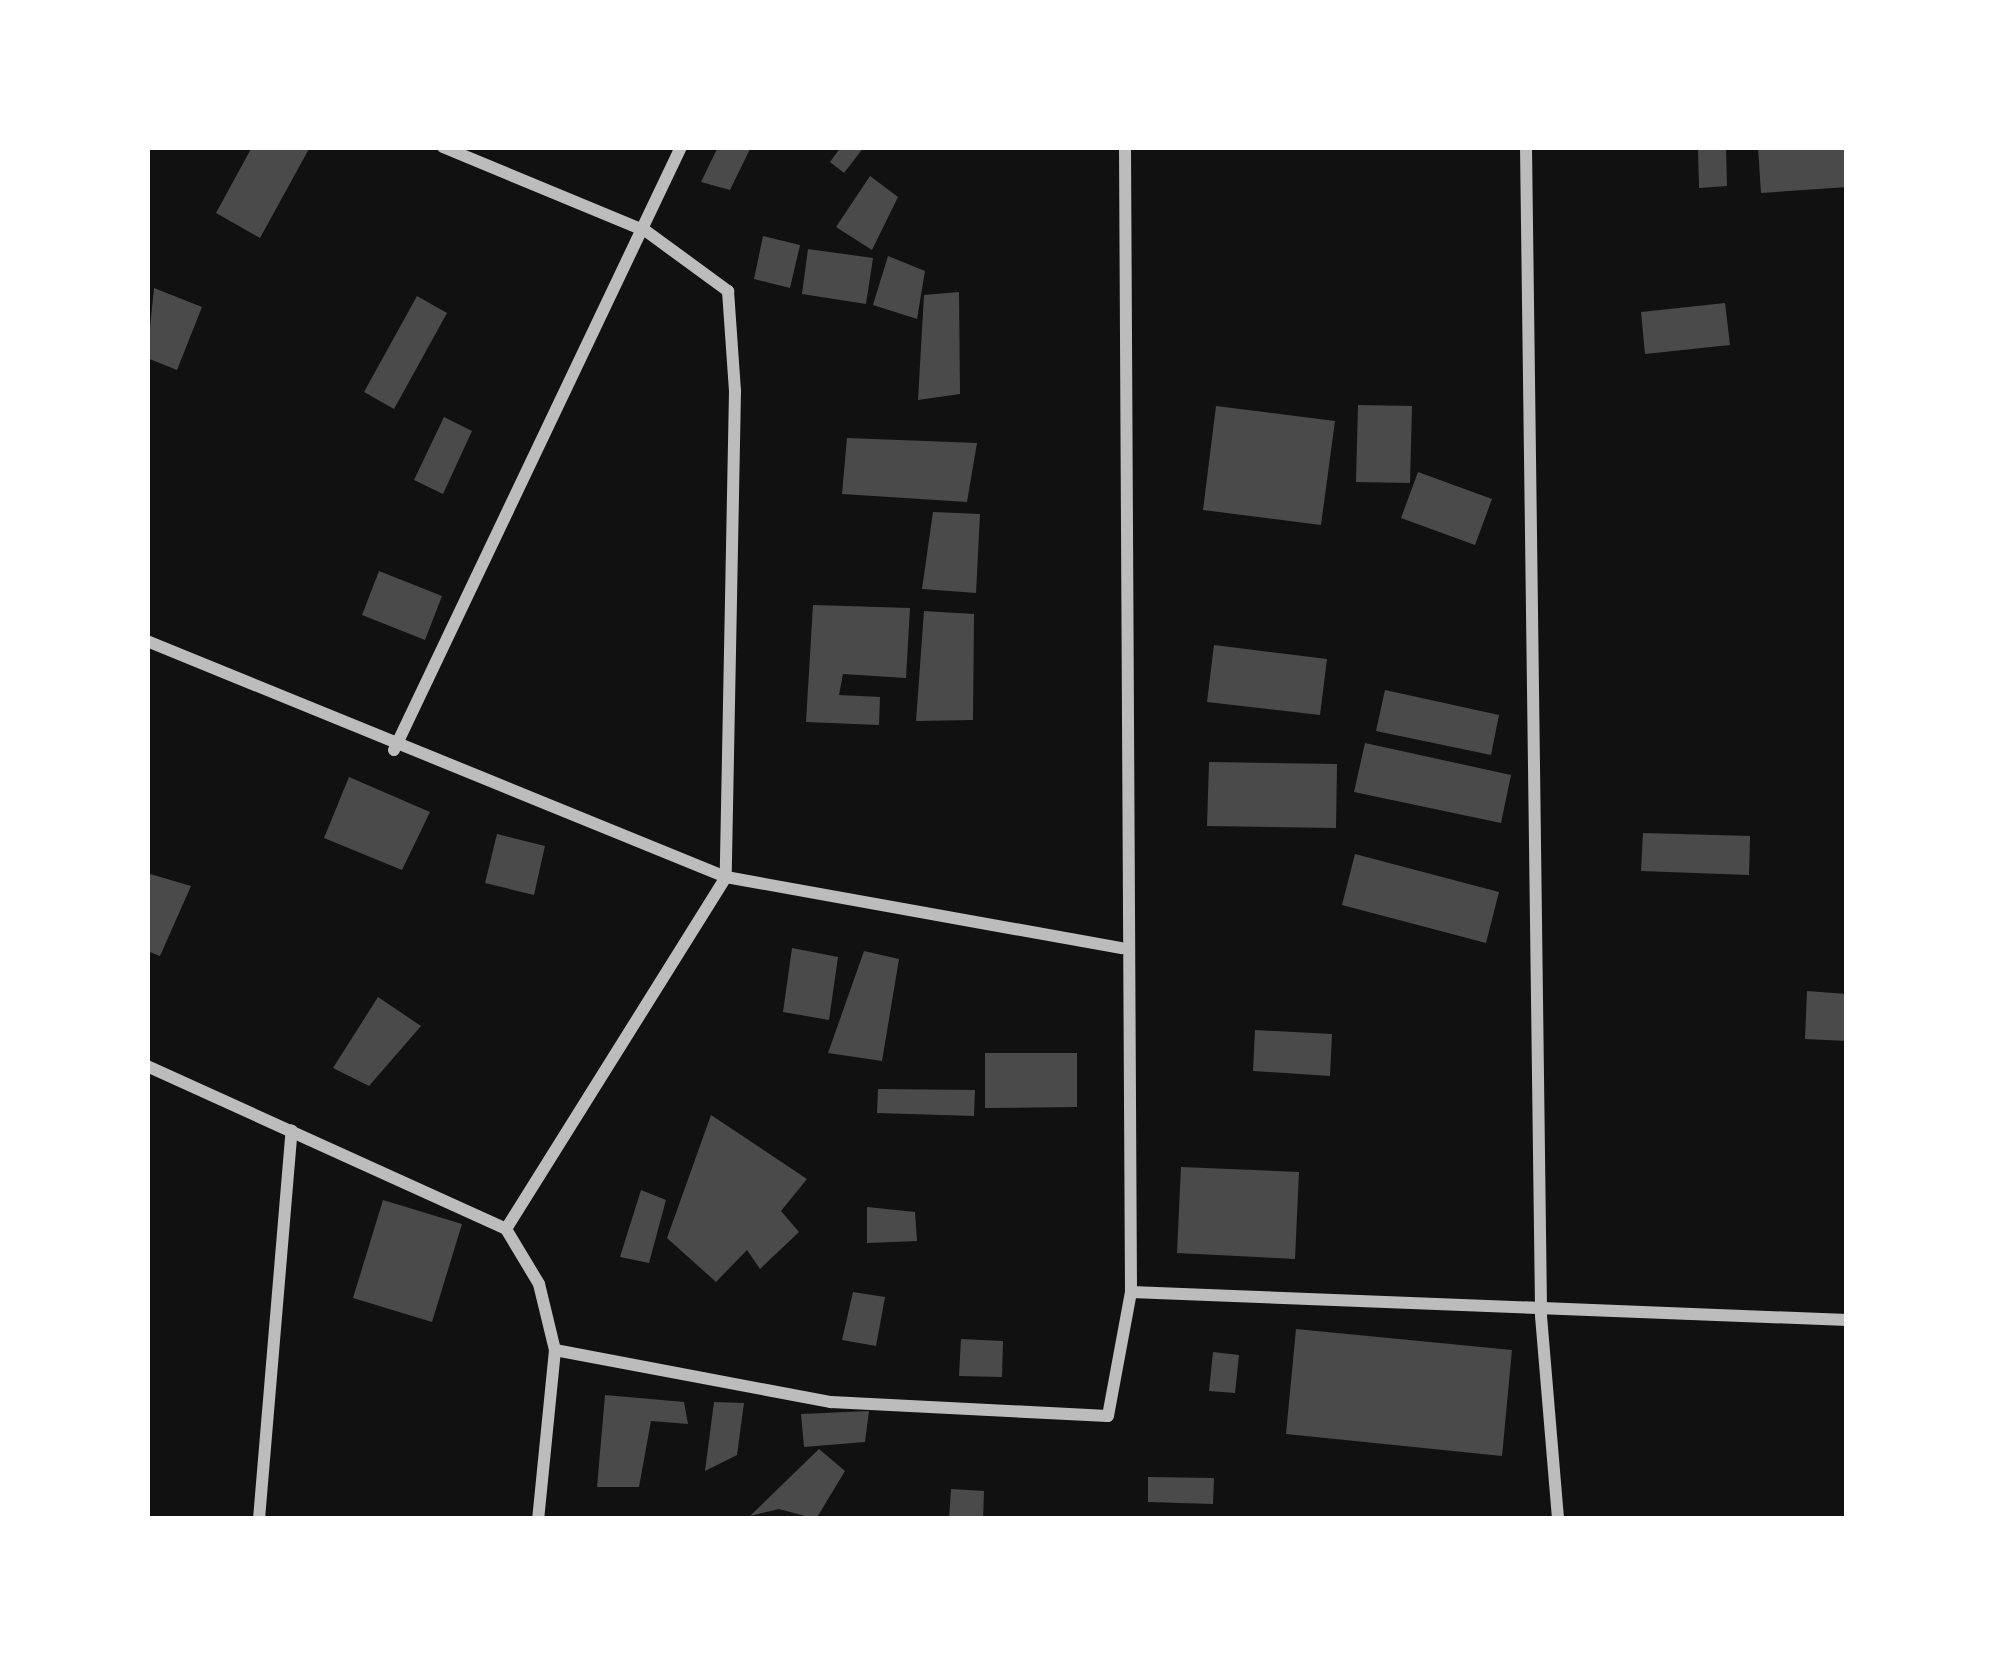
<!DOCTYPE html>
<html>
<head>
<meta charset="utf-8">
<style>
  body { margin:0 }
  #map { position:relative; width:1994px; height:1666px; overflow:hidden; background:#111; font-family:"Golos Text",sans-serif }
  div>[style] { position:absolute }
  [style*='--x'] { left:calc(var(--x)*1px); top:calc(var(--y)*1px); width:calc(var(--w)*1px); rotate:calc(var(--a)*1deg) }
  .building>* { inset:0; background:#4a4a4a }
  .minor>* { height:12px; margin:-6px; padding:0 6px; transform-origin:6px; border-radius:6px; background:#bcbcbc }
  span { translate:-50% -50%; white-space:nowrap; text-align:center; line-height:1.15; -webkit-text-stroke:10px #fff; paint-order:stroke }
  .frame { position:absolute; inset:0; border:150px solid #fff; pointer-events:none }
</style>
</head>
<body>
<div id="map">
  <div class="building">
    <div style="clip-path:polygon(252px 147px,310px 147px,260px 238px,216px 213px)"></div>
    <div style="clip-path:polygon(718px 147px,751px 147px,730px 190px,701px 182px)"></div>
    <div style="clip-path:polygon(841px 147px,864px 147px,844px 173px,830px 162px)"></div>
    <div style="clip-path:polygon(1698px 147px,1726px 147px,1727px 186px,1699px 188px)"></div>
    <div style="clip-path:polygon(1758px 147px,1847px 147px,1847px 187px,1761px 193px)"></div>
    <div style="clip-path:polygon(870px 176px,898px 197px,872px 250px,836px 227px)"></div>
    <div style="clip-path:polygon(763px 236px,800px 245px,790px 288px,754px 279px)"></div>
    <div style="clip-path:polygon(808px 249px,873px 258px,866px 304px,802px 294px)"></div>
    <div style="clip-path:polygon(888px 256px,925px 271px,917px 319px,873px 305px)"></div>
    <div style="clip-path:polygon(154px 288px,202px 307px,177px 370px,147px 358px)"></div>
    <div style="clip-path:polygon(959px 292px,960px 394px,918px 400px,924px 295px)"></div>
    <div style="clip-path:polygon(417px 296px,447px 313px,394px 409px,364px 392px)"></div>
    <div style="clip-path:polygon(1725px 303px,1730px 345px,1645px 354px,1641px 312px)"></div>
    <div style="clip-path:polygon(1358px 405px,1412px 406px,1410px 483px,1356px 482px)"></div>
    <div style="clip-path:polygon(1216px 406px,1335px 421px,1321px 525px,1203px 510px)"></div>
    <div style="clip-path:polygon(444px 417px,472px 431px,443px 494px,414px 480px)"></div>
    <div style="clip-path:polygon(847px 438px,977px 443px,967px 502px,842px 494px)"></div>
    <div style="clip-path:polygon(1418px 472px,1492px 499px,1475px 545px,1401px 518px)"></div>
    <div style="clip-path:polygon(933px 512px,980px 514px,976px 593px,922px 589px)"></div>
    <div style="clip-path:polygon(379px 571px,442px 596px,425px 640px,362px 615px)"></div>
    <div style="clip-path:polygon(813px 605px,910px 608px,906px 678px,843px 674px,839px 695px,880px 697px,879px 725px,806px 722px)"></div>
    <div style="clip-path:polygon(924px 611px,974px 614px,973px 720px,916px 721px)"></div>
    <div style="clip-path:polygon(1214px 645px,1327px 659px,1320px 715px,1207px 702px)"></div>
    <div style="clip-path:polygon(1385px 690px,1499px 715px,1491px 755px,1376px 731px)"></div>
    <div style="clip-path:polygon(1365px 743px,1511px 775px,1501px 823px,1354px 792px)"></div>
    <div style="clip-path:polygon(1209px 762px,1337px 764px,1336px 828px,1207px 826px)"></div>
    <div style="clip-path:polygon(349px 777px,430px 812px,402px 870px,324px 838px)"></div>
    <div style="clip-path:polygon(1643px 833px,1750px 836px,1749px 875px,1641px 871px)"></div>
    <div style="clip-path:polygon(497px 834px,545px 846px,534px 895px,485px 883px)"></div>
    <div style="clip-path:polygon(1355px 854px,1499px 892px,1486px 943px,1342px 905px)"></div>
    <div style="clip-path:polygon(147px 873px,191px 886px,160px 956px,147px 951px)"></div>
    <div style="clip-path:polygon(792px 948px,838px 957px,829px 1020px,783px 1012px)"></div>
    <div style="clip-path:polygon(864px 951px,899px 959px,882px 1061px,828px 1053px)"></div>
    <div style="clip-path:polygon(1807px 991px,1847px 994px,1847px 1041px,1805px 1039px)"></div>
    <div style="clip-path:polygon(378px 997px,421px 1026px,369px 1086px,333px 1068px)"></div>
    <div style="clip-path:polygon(1255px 1030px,1332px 1034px,1330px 1076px,1253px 1071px)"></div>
    <div style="clip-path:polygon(985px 1053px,1077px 1053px,1077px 1107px,985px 1108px)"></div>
    <div style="clip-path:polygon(878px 1089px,975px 1090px,974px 1116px,877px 1113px)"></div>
    <div style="clip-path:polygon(711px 1115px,807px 1179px,781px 1211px,799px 1232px,760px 1269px,747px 1250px,716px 1282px,667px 1238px)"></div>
    <div style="clip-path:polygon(1181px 1167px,1299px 1172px,1295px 1259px,1177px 1253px)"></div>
    <div style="clip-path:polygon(641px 1190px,666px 1200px,649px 1263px,620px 1257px)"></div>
    <div style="clip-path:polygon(383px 1200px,462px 1224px,432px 1322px,353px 1298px)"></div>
    <div style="clip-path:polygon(867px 1207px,915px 1212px,917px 1241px,867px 1243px)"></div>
    <div style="clip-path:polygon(853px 1292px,885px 1297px,876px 1346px,842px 1340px)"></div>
    <div style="clip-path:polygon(1296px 1329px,1512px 1350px,1502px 1456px,1286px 1434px)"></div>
    <div style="clip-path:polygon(961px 1339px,1003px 1341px,1002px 1377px,959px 1376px)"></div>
    <div style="clip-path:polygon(1213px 1352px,1239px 1355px,1235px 1393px,1209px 1391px)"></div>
    <div style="clip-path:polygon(605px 1395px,684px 1402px,688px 1424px,651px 1421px,639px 1487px,597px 1487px)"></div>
    <div style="clip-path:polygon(714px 1402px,744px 1403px,737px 1455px,705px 1471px)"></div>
    <div style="clip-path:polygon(869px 1411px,865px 1442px,804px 1447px,801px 1414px)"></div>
    <div style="clip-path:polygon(819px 1449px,845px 1471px,816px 1519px,779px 1509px,750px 1516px)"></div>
    <div style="clip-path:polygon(1148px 1477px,1214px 1478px,1213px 1504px,1148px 1502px)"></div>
    <div style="clip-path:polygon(951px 1489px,984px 1491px,983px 1519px,949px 1519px)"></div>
  </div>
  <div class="minor">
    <div style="--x:443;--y:147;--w:220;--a:22.5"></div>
    <div style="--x:646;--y:231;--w:102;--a:36.2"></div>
    <div style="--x:728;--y:291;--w:100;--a:86"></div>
    <div style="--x:735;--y:391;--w:486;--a:91.1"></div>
    <div style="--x:726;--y:877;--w:415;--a:122"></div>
    <div style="--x:1526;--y:147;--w:1169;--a:89.26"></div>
    <div style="--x:1541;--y:1316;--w:204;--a:85.2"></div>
    <div style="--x:147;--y:641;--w:625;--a:22.18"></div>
    <div style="--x:726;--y:877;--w:402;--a:10.2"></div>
    <div style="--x:394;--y:750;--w:668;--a:-64.55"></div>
    <div style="--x:147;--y:1066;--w:394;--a:24.4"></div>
    <div style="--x:506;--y:1229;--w:64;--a:59"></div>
    <div style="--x:539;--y:1284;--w:68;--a:76.4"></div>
    <div style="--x:555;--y:1350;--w:170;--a:95.7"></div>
    <div style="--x:1131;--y:1292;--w:717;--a:2.24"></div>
    <div style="--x:555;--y:1350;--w:281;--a:10.7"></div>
    <div style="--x:831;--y:1402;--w:277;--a:2.9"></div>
    <div style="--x:1108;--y:1416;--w:126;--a:-79.5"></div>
    <div style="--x:1131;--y:1292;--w:1145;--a:-90.3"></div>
    <div style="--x:259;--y:1519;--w:390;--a:-85.2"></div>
  </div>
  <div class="frame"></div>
</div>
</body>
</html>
